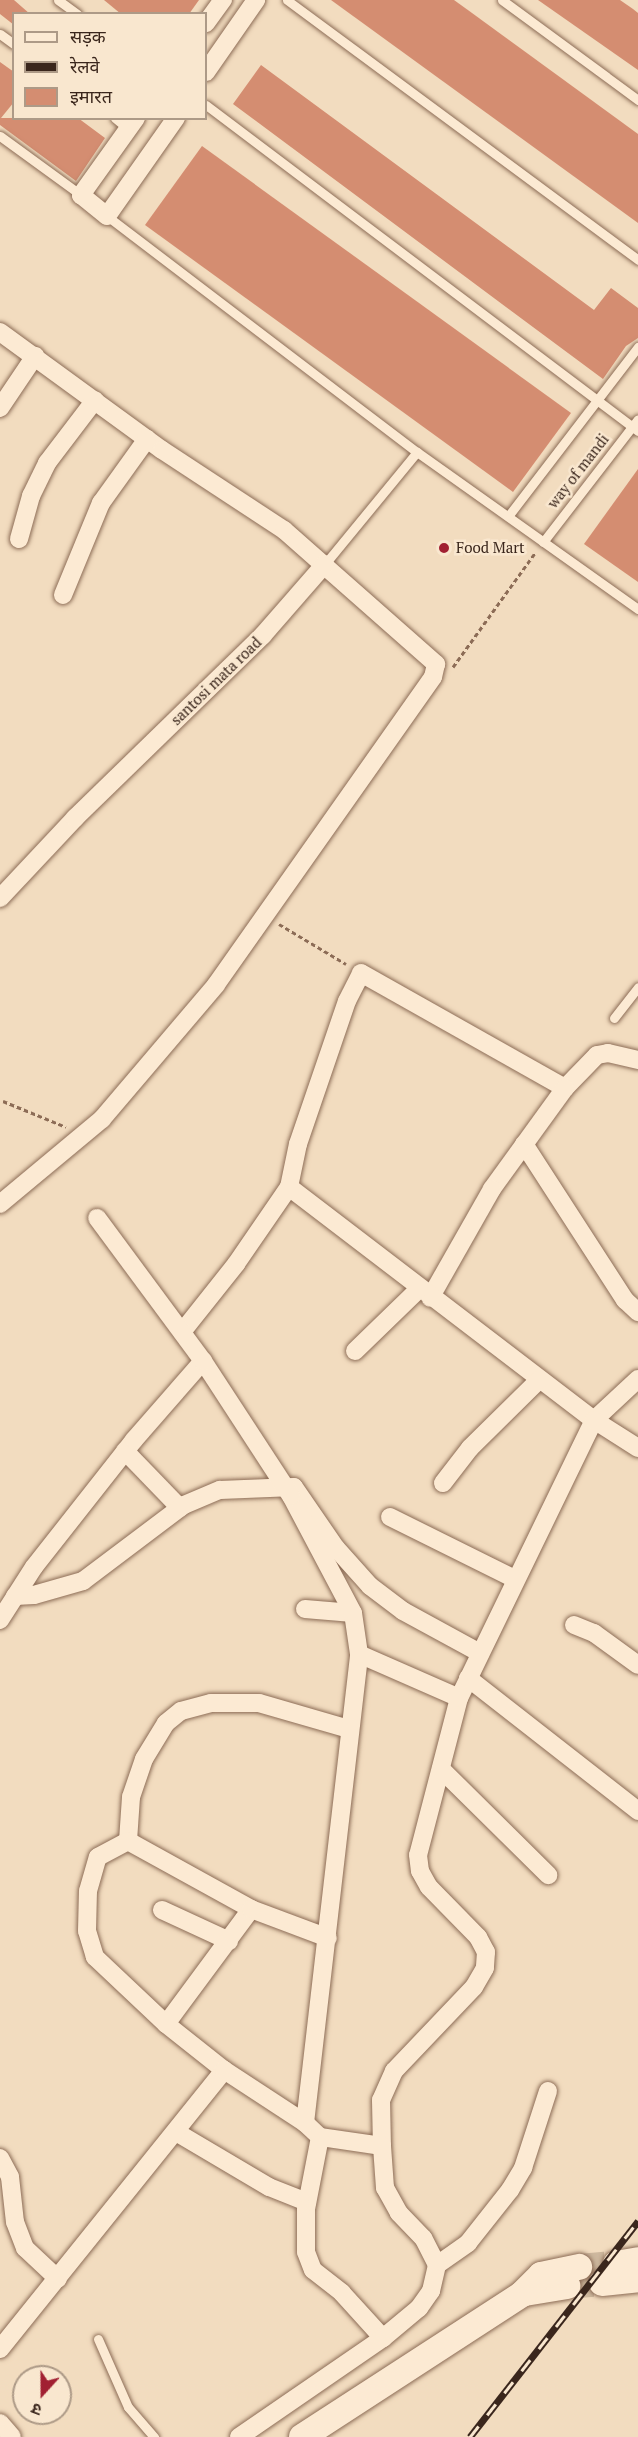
<!DOCTYPE html>
<html>
<head>
<meta charset="utf-8">
<style>
  body { margin:0 }
  #map { position:relative; width:638px; height:2437px; overflow:hidden; background:#f2dcbf; font-family:"PT Serif","Noto Sans Devanagari",serif }
  div>[style] { position:absolute }
  [style*='--x'] { left:calc(var(--x)*1px); top:calc(var(--y)*1px); width:calc(var(--w)*1px); rotate:calc(var(--a)*1deg) }
  .building>* { inset:0; background:#d48d71 }
  .secondary-tunnel>* { height:26px; margin-top:-13px; transform-origin:0; background:repeating-linear-gradient(90deg,#cdb89e 0 26px,transparent 0 39px) }
  .path>* { height:3px; margin-top:-1.5px; transform-origin:0; background:repeating-linear-gradient(90deg,#8c6c56 0 4.5px,transparent 0 7.5px) }
  .roads { filter:drop-shadow(0 0 2px #8c6c56) drop-shadow(0 0 2px #8c6c56) }
  .lane>* { height:9px; margin:-4.5px; padding:0 4.5px; transform-origin:4.5px; border-radius:4.5px; background:#fcead3 }
  .street>* { height:18px; margin:-9px; padding:0 9px; transform-origin:9px; border-radius:9px; background:#fcead3 }
  .secondary>* { height:26px; margin:-13px; padding:0 13px; transform-origin:13px; border-radius:13px; background:#fcead3 }
  .rail>* { height:7px; margin-top:-3.5px; transform-origin:0; background:repeating-linear-gradient(90deg,#f9e7cf 0 14px,#3a261c 0 28px); box-sizing:border-box; border-block:2px solid #3a261c }
  .dots>* { width:16px; height:16px; translate:-50% -50%; box-sizing:border-box; border:3px solid #f9e7cf; border-radius:50% }
  span { translate:-50% -50%; white-space:nowrap; text-align:center; line-height:1.15; -webkit-text-stroke:5px #f9e7cf; paint-order:stroke }
  .street-label { font-size:15px; color:#3a261c }
  .poi-label { font-size:15px; color:#3a261c }
  .left { translate:0 -50%; text-align:left }
  .legend { position:absolute; left:12px; top:12px; width:195px; height:108px; box-sizing:border-box; background:#f9e7cf; border:2px solid #ad9a87; margin:0; padding:8px 10px; list-style:none; font-size:18px; color:#3a261c }
  .legend li { display:flex; align-items:center; gap:12px; height:30px }
  .legend b { width:30px; border:2px solid #ad9a87 }
  .north { position:absolute; left:12px; top:2365px; width:60px; height:60px; box-sizing:border-box; background:#f9e7cf; border:2px solid #ad9a87; border-radius:50%; rotate:201deg; font-size:16px; font-weight:700; line-height:24px; text-align:center; color:#3a261c }
  .north::after { content:''; display:block; margin:auto; width:21px; height:27px; background:#a12032; clip-path:polygon(50% 0,100% 100%,50% 72%,0 100%) }
</style>
</head>
<body>
<div id="map">
  <div class="building">
    <div style="clip-path:polygon(0 0,14px 0,30px 14px,14px 14px,14px 25px,0 14px)"></div>
    <div style="clip-path:polygon(104px 0,199px 0,189px 14px,121px 14px)"></div>
    <div style="clip-path:polygon(331px 0,454px 0,472px 13px,638px 134px,638px 223px)"></div>
    <div style="clip-path:polygon(538px 0,620px 0,633px 9px,638px 13px,638px 70px)"></div>
    <div style="clip-path:polygon(0 62px,14px 72px,14px 102px,1px 118px,78px 118px,105px 138px,76px 181px,0 125px)"></div>
    <div style="clip-path:polygon(261px 65px,594px 310px,611px 288px,638px 308px,638px 338px,626px 346px,603px 379px,233px 104px)"></div>
    <div style="clip-path:polygon(202px 146px,571px 413px,513px 492px,145px 225px)"></div>
    <div style="clip-path:polygon(638px 469px,638px 582px,584px 544px)"></div>
  </div>
  <div class="secondary-tunnel">
    <div style="--x:579;--y:2267;--w:37;--a:-5"></div>
    <div style="--x:567;--y:2286;--w:35;--a:-5"></div>
  </div>
  <div class="path">
    <div style="--x:453;--y:667;--w:140;--a:-54.3"></div>
    <div style="--x:279;--y:924;--w:78;--a:30.8"></div>
    <div style="--x:3;--y:1101;--w:68;--a:22.4"></div>
  </div>
  <div class="roads">
    <div class="lane">
      <div style="--x:58;--y:0;--w:24;--a:36"></div>
      <div style="--x:287;--y:0;--w:437;--a:36.5"></div>
      <div style="--x:502;--y:0;--w:169;--a:36.3"></div>
      <div style="--x:0;--y:34;--w:17;--a:36"></div>
      <div style="--x:206;--y:105;--w:541;--a:37.04"></div>
      <div style="--x:115;--y:118;--w:17;--a:40"></div>
      <div style="--x:0;--y:136;--w:100;--a:36.1"></div>
      <div style="--x:107;--y:216;--w:390;--a:37.3"></div>
      <div style="--x:417;--y:452;--w:271;--a:35.4"></div>
      <div style="--x:509;--y:515;--w:212;--a:-52.5"></div>
      <div style="--x:543;--y:542;--w:155;--a:-52.3"></div>
      <div style="--x:325;--y:564;--w:145;--a:-50.6"></div>
      <div style="--x:614;--y:1018;--w:39;--a:-52"></div>
      <div style="--x:98;--y:2339;--w:74;--a:66.2"></div>
      <div style="--x:128;--y:2407;--w:40;--a:49"></div>
    </div>
    <div class="street">
      <div style="--x:206;--y:23;--w:29;--a:-54"></div>
      <div style="--x:206;--y:72;--w:88;--a:-55.2"></div>
      <div style="--x:136;--y:118;--w:95;--a:125.5"></div>
      <div style="--x:81;--y:195;--w:33;--a:39"></div>
      <div style="--x:107;--y:216;--w:120;--a:-54.9"></div>
      <div style="--x:0;--y:332;--w:200;--a:36.1"></div>
      <div style="--x:162;--y:450;--w:146;--a:33.3"></div>
      <div style="--x:284;--y:530;--w:203;--a:41.4"></div>
      <div style="--x:436;--y:664;--w:13;--a:103"></div>
      <div style="--x:433;--y:677;--w:377;--a:125.2"></div>
      <div style="--x:216;--y:985;--w:176;--a:130.4"></div>
      <div style="--x:102;--y:1119;--w:133;--a:140.2"></div>
      <div style="--x:0;--y:408;--w:63;--a:-56.1"></div>
      <div style="--x:19;--y:539;--w:45;--a:-74.4"></div>
      <div style="--x:31;--y:496;--w:37;--a:-64"></div>
      <div style="--x:47;--y:463;--w:79;--a:-52.7"></div>
      <div style="--x:63;--y:595;--w:100;--a:-67.6"></div>
      <div style="--x:101;--y:503;--w:79;--a:-54.3"></div>
      <div style="--x:0;--y:898;--w:110;--a:-46.8"></div>
      <div style="--x:75;--y:818;--w:262;--a:-44.2"></div>
      <div style="--x:263;--y:635;--w:94;--a:-48.9"></div>
      <div style="--x:565;--y:1088;--w:46;--a:-45.9"></div>
      <div style="--x:597;--y:1055;--w:11;--a:-10"></div>
      <div style="--x:608;--y:1053;--w:31;--a:13"></div>
      <div style="--x:524;--y:1144;--w:186;--a:57.1"></div>
      <div style="--x:625;--y:1300;--w:18;--a:43"></div>
      <div style="--x:289;--y:1187;--w:44;--a:-78.2"></div>
      <div style="--x:298;--y:1144;--w:151;--a:-71.1"></div>
      <div style="--x:347;--y:1001;--w:31;--a:-63"></div>
      <div style="--x:361;--y:973;--w:234;--a:29.4"></div>
      <div style="--x:565;--y:1088;--w:125;--a:125.9"></div>
      <div style="--x:492;--y:1189;--w:125;--a:119.6"></div>
      <div style="--x:182;--y:1332;--w:87;--a:-51.5"></div>
      <div style="--x:236;--y:1264;--w:93;--a:-55.5"></div>
      <div style="--x:289;--y:1187;--w:384;--a:37.4"></div>
      <div style="--x:594;--y:1420;--w:309;--a:115.9"></div>
      <div style="--x:459;--y:1698;--w:162;--a:104.6"></div>
      <div style="--x:418;--y:1855;--w:16;--a:83"></div>
      <div style="--x:420;--y:1871;--w:18;--a:61"></div>
      <div style="--x:429;--y:1887;--w:70;--a:45.6"></div>
      <div style="--x:478;--y:1937;--w:17;--a:62"></div>
      <div style="--x:486;--y:1952;--w:16;--a:94"></div>
      <div style="--x:485;--y:1968;--w:22;--a:120"></div>
      <div style="--x:474;--y:1987;--w:116;--a:133.6"></div>
      <div style="--x:394;--y:2071;--w:32;--a:114"></div>
      <div style="--x:381;--y:2100;--w:46;--a:88.8"></div>
      <div style="--x:382;--y:2146;--w:63;--a:-171.7"></div>
      <div style="--x:320;--y:2137;--w:21;--a:-137"></div>
      <div style="--x:355;--y:1351;--w:89;--a:-44.1"></div>
      <div style="--x:638;--y:1379;--w:60;--a:137"></div>
      <div style="--x:594;--y:1420;--w:52;--a:32.5"></div>
      <div style="--x:125;--y:1451;--w:79;--a:46"></div>
      <div style="--x:443;--y:1483;--w:44;--a:-52.4"></div>
      <div style="--x:470;--y:1448;--w:97;--a:-44.6"></div>
      <div style="--x:390;--y:1517;--w:140;--a:26.4"></div>
      <div style="--x:15;--y:1596;--w:19;--a:-3"></div>
      <div style="--x:34;--y:1595;--w:51;--a:-15.9"></div>
      <div style="--x:83;--y:1581;--w:126;--a:-37"></div>
      <div style="--x:184;--y:1505;--w:39;--a:-23"></div>
      <div style="--x:220;--y:1490;--w:74;--a:-2.3"></div>
      <div style="--x:294;--y:1487;--w:74;--a:55.5"></div>
      <div style="--x:336;--y:1548;--w:51;--a:48.2"></div>
      <div style="--x:370;--y:1586;--w:41;--a:37.1"></div>
      <div style="--x:403;--y:1611;--w:88;--a:28.6"></div>
      <div style="--x:305;--y:1609;--w:48;--a:4.8"></div>
      <div style="--x:0;--y:1620;--w:63;--a:-57.3"></div>
      <div style="--x:34;--y:1567;--w:162;--a:-51.8"></div>
      <div style="--x:134;--y:1440;--w:105;--a:-48.9"></div>
      <div style="--x:574;--y:1625;--w:22;--a:22"></div>
      <div style="--x:594;--y:1633;--w:54;--a:36"></div>
      <div style="--x:359;--y:1654;--w:109;--a:23.7"></div>
      <div style="--x:468;--y:1678;--w:216;--a:38"></div>
      <div style="--x:441;--y:1769;--w:151;--a:44.7"></div>
      <div style="--x:128;--y:1841;--w:44;--a:-86.1"></div>
      <div style="--x:131;--y:1797;--w:40;--a:-71.1"></div>
      <div style="--x:144;--y:1759;--w:42;--a:-58.6"></div>
      <div style="--x:166;--y:1723;--w:19;--a:-39"></div>
      <div style="--x:181;--y:1711;--w:31;--a:-15"></div>
      <div style="--x:211;--y:1703;--w:48;--a:0"></div>
      <div style="--x:259;--y:1703;--w:94;--a:16.1"></div>
      <div style="--x:162;--y:1910;--w:74;--a:24.8"></div>
      <div style="--x:166;--y:2024;--w:143;--a:-53.5"></div>
      <div style="--x:224;--y:2070;--w:74;--a:-141.6"></div>
      <div style="--x:166;--y:2024;--w:98;--a:-136.7"></div>
      <div style="--x:95;--y:1957;--w:27;--a:-107"></div>
      <div style="--x:87;--y:1931;--w:40;--a:-88.6"></div>
      <div style="--x:88;--y:1891;--w:35;--a:-74"></div>
      <div style="--x:98;--y:1857;--w:34;--a:-28"></div>
      <div style="--x:128;--y:1841;--w:141;--a:28.9"></div>
      <div style="--x:251;--y:1909;--w:82;--a:20.6"></div>
      <div style="--x:176;--y:2132;--w:108;--a:30.6"></div>
      <div style="--x:269;--y:2187;--w:41;--a:21.5"></div>
      <div style="--x:320;--y:2137;--w:73;--a:101"></div>
      <div style="--x:306;--y:2209;--w:43;--a:90"></div>
      <div style="--x:306;--y:2252;--w:19;--a:69"></div>
      <div style="--x:313;--y:2270;--w:37;--a:38"></div>
      <div style="--x:342;--y:2293;--w:61;--a:47.7"></div>
      <div style="--x:0;--y:2158;--w:21;--a:62"></div>
      <div style="--x:10;--y:2177;--w:45;--a:83.7"></div>
      <div style="--x:15;--y:2222;--w:28;--a:69"></div>
      <div style="--x:25;--y:2248;--w:45;--a:43.2"></div>
      <div style="--x:437;--y:2265;--w:38;--a:-35"></div>
      <div style="--x:468;--y:2243;--w:68;--a:-51.6"></div>
      <div style="--x:510;--y:2190;--w:26;--a:-59"></div>
      <div style="--x:523;--y:2168;--w:81;--a:-72"></div>
      <div style="--x:0;--y:2349;--w:358;--a:-51.2"></div>
      <div style="--x:224;--y:2070;--w:97;--a:33.2"></div>
      <div style="--x:305;--y:2123;--w:472;--a:-83.4"></div>
      <div style="--x:359;--y:1654;--w:41;--a:-98.3"></div>
      <div style="--x:353;--y:1613;--w:132;--a:-117.9"></div>
      <div style="--x:291;--y:1496;--w:161;--a:-123.1"></div>
      <div style="--x:203;--y:1361;--w:178;--a:-126.5"></div>
      <div style="--x:0;--y:2423;--w:18;--a:49"></div>
      <div style="--x:239;--y:2437;--w:175;--a:-34.5"></div>
      <div style="--x:383;--y:2338;--w:47;--a:-39.8"></div>
      <div style="--x:419;--y:2308;--w:21;--a:-55"></div>
      <div style="--x:431;--y:2291;--w:27;--a:-77"></div>
      <div style="--x:437;--y:2265;--w:30;--a:-117"></div>
      <div style="--x:423;--y:2238;--w:35;--a:-134"></div>
      <div style="--x:399;--y:2213;--w:29;--a:-119"></div>
      <div style="--x:385;--y:2188;--w:42;--a:-94.1"></div>
    </div>
    <div class="secondary">
      <div style="--x:616;--y:2264;--w:22;--a:-10"></div>
      <div style="--x:602;--y:2283;--w:36;--a:-6"></div>
      <div style="--x:525;--y:2293;--w:43;--a:-9.5"></div>
      <div style="--x:302;--y:2437;--w:262;--a:-33"></div>
      <div style="--x:522;--y:2294;--w:27;--a:-45"></div>
      <div style="--x:541;--y:2275;--w:39;--a:-12"></div>
    </div>
  </div>
  <div class="rail">
    <div style="--x:470;--y:2437;--w:274;--a:-52.1"></div>
  </div>
  <div class="dots">
    <div style="left:444px;top:548px;background:#a12032"></div>
  </div>
  <div class="street-label">
    <span style="left:578px;top:471px;rotate:-52deg">way of mandi</span>
    <span style="left:216px;top:681px;rotate:-44deg">santosi mata road</span>
  </div>
  <div class="poi-label">
    <span class="left" style="left:456px;top:548px">Food Mart</span>
  </div>
  <ul class="legend">
  <li><b style="height:8px;background:#fcead3"></b>सड़क</li>
  <li><b style="height:8px;background:#3a261c"></b>रेलवे</li>
  <li><b style="height:16px;background:#d48d71"></b>इमारत</li>
  </ul>
  <div class="north">उ</div>
</div>
</body>
</html>
